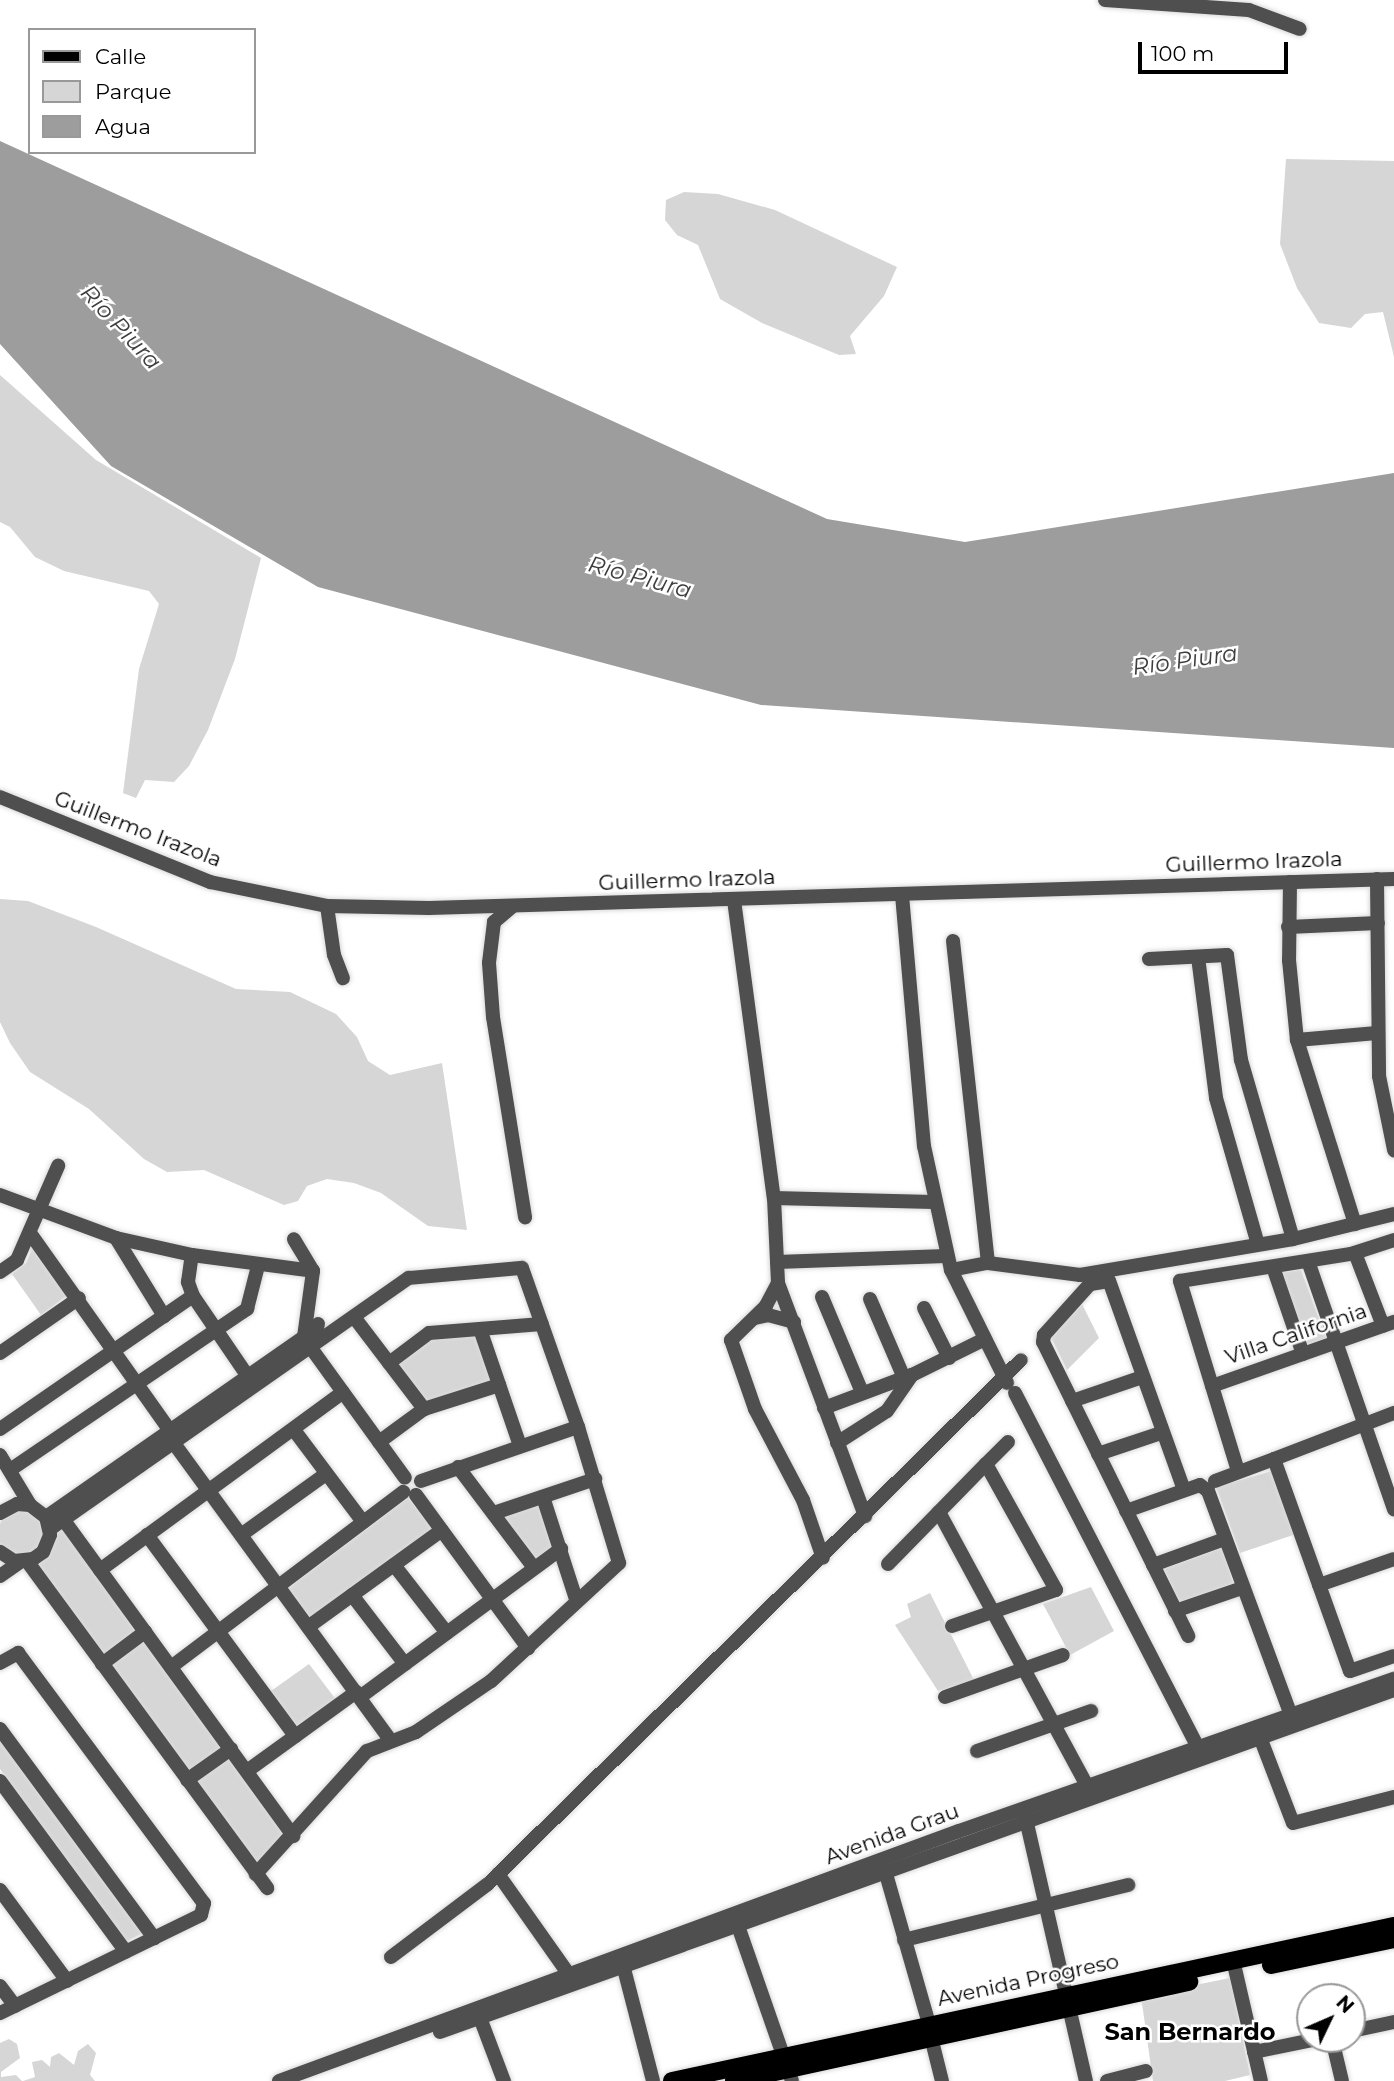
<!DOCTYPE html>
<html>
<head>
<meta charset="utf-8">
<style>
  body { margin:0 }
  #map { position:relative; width:1394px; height:2081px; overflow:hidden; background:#fff; font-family:Montserrat,sans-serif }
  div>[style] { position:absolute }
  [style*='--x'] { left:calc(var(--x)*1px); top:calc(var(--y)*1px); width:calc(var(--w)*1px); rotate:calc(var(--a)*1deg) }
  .green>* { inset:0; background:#d6d6d6 }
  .round { border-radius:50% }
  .water>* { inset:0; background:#9d9d9d }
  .roads { filter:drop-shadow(0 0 2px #dbdbdb) drop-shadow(0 0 2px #dbdbdb) }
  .minor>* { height:14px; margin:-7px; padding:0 7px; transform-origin:7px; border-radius:7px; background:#4f4f4f }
  .major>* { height:18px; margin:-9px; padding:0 9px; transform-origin:9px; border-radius:9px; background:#000 }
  span { translate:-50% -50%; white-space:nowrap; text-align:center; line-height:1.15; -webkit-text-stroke:5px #fff; paint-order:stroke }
  .street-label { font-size:21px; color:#000 }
  .water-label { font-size:23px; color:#3e3e3e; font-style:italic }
  .quarter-label { font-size:24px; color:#000; font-weight:700 }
  .legend { position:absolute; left:28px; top:28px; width:228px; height:126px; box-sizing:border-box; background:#fff; border:2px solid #999; margin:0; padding:9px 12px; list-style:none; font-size:21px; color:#000 }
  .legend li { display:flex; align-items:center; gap:14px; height:35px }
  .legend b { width:35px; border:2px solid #999 }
  .north { position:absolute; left:1296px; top:1983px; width:70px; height:70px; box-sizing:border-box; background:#fff; border:2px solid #999; border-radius:50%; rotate:46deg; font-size:19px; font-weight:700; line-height:28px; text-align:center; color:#000 }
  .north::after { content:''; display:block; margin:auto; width:24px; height:32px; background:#000; clip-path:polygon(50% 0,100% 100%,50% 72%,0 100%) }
  .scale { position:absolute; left:1138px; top:42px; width:150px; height:32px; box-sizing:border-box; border:4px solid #000; border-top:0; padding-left:9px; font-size:21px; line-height:24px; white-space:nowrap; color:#000; -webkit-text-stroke:5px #fff; paint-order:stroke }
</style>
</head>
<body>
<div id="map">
  <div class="green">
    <div style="clip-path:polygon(1286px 159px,1394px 161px,1394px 357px,1383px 312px,1365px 314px,1351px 328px,1319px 323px,1297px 288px,1280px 244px)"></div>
    <div style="clip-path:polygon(684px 192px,718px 194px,775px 210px,897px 267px,884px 296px,850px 336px,856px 354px,839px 355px,762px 323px,720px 299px,698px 245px,677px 235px,665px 220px,666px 200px)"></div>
    <div style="clip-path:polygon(0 375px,96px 460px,261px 558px,235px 659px,208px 730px,189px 766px,174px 782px,145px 780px,136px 798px,123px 793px,139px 669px,159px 604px,149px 591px,64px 571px,35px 557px,10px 527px,0 522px)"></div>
    <div style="clip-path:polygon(0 899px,28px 901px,96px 927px,236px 989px,290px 992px,336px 1014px,357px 1037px,368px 1061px,390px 1075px,442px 1063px,467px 1230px,428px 1226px,381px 1193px,354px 1183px,327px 1179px,307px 1186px,298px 1201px,284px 1205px,204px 1170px,167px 1172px,144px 1159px,89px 1109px,30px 1072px,10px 1043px,0 1022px)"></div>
    <div style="clip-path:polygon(34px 1245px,70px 1293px,41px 1315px,12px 1274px,26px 1263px)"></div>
    <div style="clip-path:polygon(1301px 1270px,1326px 1338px,1305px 1345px,1281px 1273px)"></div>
    <div style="clip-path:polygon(1082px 1304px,1099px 1338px,1067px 1370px,1050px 1335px)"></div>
    <div style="clip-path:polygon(477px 1334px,494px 1382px,427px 1406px,395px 1364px,433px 1337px)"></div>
    <div style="clip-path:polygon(1272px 1471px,1296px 1534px,1240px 1553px,1216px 1487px)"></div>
    <div style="clip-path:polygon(408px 1498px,434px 1530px,310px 1622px,286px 1590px)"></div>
    <div style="clip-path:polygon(540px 1501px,557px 1548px,537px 1564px,500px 1516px)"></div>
    <div class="round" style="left:-2px;top:1510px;width:46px;height:46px"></div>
    <div style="clip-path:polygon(60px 1526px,289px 1838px,257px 1866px,36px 1564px)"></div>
    <div style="clip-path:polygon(1222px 1548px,1233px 1583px,1180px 1603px,1164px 1569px)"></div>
    <div style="clip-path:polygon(1091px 1587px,1114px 1631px,1070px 1655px,1043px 1604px)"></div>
    <div style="clip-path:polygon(930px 1593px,974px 1680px,938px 1691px,895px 1625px,911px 1617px,907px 1604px)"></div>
    <div style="clip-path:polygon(309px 1664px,337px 1701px,298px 1730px,271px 1691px)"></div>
    <div style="clip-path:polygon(0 1738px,143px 1933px,127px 1941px,0 1769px)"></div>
    <div style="clip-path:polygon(1230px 1978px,1250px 2075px,1225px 2081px,1153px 2081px,1141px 1996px)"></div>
    <div style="clip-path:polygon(9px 2039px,17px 2044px,20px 2058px,1px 2072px,1px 2077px,16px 2075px,22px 2081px,0 2081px,0 2043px)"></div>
    <div style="clip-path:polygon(88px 2044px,96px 2053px,90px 2075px,95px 2081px,23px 2081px,35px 2077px,32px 2062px,42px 2060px,50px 2067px,51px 2057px,59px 2053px,74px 2065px,78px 2051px)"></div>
  </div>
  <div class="water">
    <div style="clip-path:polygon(0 141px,827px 519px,965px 542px,1394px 473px,1394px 748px,761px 705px,318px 587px,111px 466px,0 344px)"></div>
  </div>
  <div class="roads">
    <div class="minor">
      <div style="--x:1105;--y:0;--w:144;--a:4"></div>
      <div style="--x:1249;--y:10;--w:54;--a:20.4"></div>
      <div style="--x:0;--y:797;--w:227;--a:22"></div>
      <div style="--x:210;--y:882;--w:119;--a:11.6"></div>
      <div style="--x:327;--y:906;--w:102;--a:1.1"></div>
      <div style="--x:429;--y:908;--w:965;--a:-1.72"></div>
      <div style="--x:1377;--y:879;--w:197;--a:89.4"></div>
      <div style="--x:1379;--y:1076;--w:76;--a:78.5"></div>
      <div style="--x:1290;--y:882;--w:78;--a:90.7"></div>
      <div style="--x:1289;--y:960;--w:80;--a:84.3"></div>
      <div style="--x:1297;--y:1040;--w:193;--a:72.5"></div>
      <div style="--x:902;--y:895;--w:252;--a:85"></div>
      <div style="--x:924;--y:1146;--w:127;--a:77.7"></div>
      <div style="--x:951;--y:1270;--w:38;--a:-11"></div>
      <div style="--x:988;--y:1263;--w:324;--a:-96.2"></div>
      <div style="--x:734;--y:900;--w:301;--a:82.4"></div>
      <div style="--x:774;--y:1198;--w:85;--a:87.3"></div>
      <div style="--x:778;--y:1283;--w:249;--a:69.5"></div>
      <div style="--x:327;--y:906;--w:49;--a:81.9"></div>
      <div style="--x:334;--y:955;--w:25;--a:69"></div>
      <div style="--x:513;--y:906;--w:25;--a:140"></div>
      <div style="--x:494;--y:922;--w:41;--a:97"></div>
      <div style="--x:489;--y:963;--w:54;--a:85.8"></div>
      <div style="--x:493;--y:1017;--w:203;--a:80.9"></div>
      <div style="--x:1288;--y:927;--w:90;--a:-2.5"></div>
      <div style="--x:1198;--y:957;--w:142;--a:82.7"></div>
      <div style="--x:1216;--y:1098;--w:152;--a:74"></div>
      <div style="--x:1149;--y:959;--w:78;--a:-2.9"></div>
      <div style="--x:1227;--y:955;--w:106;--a:82.4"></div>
      <div style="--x:1241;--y:1060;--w:186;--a:73.8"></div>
      <div style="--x:1297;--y:1040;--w:80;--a:-5"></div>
      <div style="--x:0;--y:1195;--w:124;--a:20.3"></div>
      <div style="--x:116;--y:1238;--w:78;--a:12.6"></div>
      <div style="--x:192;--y:1255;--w:122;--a:7.5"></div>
      <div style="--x:774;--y:1198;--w:159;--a:1.4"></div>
      <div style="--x:30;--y:1233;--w:244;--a:54.7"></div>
      <div style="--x:116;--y:1238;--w:92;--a:58.4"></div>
      <div style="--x:1355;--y:1253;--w:78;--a:69"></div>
      <div style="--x:1308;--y:1261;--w:263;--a:70.9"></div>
      <div style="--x:777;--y:1262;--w:169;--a:-2"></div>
      <div style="--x:988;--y:1263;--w:93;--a:7.4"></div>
      <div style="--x:1080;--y:1275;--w:216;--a:-9.6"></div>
      <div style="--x:1293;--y:1239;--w:104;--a:-13.9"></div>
      <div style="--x:1273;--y:1267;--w:92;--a:71"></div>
      <div style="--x:951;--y:1270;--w:126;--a:63.6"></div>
      <div style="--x:0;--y:1272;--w:21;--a:-35"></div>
      <div style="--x:17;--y:1260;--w:103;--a:-66.4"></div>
      <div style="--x:778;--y:1283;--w:26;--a:118"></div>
      <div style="--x:766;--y:1306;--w:49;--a:135.8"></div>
      <div style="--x:731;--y:1340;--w:73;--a:70.8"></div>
      <div style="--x:755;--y:1409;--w:103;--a:62.2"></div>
      <div style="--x:803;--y:1500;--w:61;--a:71"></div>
      <div style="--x:193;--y:1296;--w:99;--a:55.7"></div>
      <div style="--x:822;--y:1297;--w:103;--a:67.2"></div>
      <div style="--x:870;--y:1299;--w:86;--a:66.7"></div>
      <div style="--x:924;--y:1308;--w:56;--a:63.4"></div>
      <div style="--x:354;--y:1317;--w:116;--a:52.7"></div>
      <div style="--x:755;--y:1318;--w:13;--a:-13"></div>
      <div style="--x:768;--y:1315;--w:27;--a:15"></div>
      <div style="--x:318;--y:1324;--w:25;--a:106"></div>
      <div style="--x:311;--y:1348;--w:160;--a:54.1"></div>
      <div style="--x:480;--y:1329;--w:124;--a:71.1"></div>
      <div style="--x:0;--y:1353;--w:96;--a:-34.8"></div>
      <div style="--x:389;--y:1363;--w:50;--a:-36.9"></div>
      <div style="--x:429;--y:1333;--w:113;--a:-4.6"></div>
      <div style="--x:1212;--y:1386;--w:193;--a:-19.4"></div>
      <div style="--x:1015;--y:1393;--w:401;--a:62.7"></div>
      <div style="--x:1072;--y:1401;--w:74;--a:-18.9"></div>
      <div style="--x:824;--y:1408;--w:94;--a:-20.6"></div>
      <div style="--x:912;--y:1375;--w:81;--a:-26.3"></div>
      <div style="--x:0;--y:1429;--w:234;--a:-34.6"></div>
      <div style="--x:193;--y:1296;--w:15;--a:-110"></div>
      <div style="--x:188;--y:1282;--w:27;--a:-82"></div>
      <div style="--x:294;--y:1430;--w:115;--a:53.1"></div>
      <div style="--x:173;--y:1442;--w:369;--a:53.9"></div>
      <div style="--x:379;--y:1442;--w:56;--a:-36.3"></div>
      <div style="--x:424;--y:1409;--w:79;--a:-17.7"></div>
      <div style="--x:837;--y:1443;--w:59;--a:-32.6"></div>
      <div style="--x:887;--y:1411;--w:44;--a:-55.2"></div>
      <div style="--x:1098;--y:1454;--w:66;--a:-18.4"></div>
      <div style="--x:0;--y:1455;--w:58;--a:59"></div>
      <div style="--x:1274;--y:1459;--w:129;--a:-21"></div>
      <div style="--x:986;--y:1464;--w:31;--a:-45"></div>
      <div style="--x:458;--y:1467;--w:126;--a:53"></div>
      <div style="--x:10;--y:1470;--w:287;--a:-34.2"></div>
      <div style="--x:247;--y:1309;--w:44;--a:-75.7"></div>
      <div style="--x:1238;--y:1471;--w:199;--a:-107"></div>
      <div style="--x:1180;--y:1281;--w:173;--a:-9"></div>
      <div style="--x:1351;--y:1254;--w:45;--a:-18"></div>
      <div style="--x:421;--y:1481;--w:166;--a:-19"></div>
      <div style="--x:1215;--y:1481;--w:63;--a:-20.4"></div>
      <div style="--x:1274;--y:1459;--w:225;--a:70.3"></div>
      <div style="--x:1350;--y:1671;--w:46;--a:-18.8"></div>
      <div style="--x:1184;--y:1490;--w:222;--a:-109.7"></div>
      <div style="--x:1109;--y:1281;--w:19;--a:171"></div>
      <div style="--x:1090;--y:1284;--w:69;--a:132"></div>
      <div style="--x:1044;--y:1335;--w:7;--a:98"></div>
      <div style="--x:1043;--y:1342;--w:328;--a:63.7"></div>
      <div style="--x:416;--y:1495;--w:190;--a:53.8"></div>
      <div style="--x:543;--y:1497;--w:110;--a:72.1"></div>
      <div style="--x:1126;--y:1511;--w:78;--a:-19.4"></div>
      <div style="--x:1200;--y:1485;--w:10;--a:37"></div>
      <div style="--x:1208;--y:1491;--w:239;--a:69.7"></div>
      <div style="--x:939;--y:1512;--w:314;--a:61.6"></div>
      <div style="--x:0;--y:1513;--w:19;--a:-28"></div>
      <div style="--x:17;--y:1504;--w:13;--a:4"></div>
      <div style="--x:30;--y:1505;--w:20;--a:37"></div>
      <div style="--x:46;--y:1517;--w:18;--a:77"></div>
      <div style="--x:50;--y:1535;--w:18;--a:112"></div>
      <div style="--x:43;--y:1552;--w:12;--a:145"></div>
      <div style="--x:33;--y:1559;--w:19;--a:174"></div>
      <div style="--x:14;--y:1561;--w:17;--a:-147"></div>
      <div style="--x:494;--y:1513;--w:107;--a:-18.6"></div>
      <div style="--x:46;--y:1517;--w:315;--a:-34.9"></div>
      <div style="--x:304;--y:1337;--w:67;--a:-82.2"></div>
      <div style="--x:313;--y:1271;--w:37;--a:-121"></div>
      <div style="--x:63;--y:1519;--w:392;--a:54"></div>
      <div style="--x:50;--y:1529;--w:438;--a:-35"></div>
      <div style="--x:409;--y:1278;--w:113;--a:-5.1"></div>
      <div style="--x:522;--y:1268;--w:169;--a:70.6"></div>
      <div style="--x:578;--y:1427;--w:142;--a:73.2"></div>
      <div style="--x:619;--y:1563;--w:174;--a:137.3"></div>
      <div style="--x:491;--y:1681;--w:91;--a:145.8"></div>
      <div style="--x:416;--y:1732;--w:53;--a:158.8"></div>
      <div style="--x:367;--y:1751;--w:166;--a:132.1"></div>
      <div style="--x:147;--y:1535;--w:250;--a:53.6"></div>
      <div style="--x:241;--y:1535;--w:105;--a:-35.7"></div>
      <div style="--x:27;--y:1561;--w:406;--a:53.7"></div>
      <div style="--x:888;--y:1564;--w:140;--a:-45.6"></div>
      <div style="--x:986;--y:1464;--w:144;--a:60.9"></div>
      <div style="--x:1056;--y:1590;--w:110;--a:160.9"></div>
      <div style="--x:394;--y:1565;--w:86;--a:52.1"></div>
      <div style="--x:1153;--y:1565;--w:77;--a:-19.9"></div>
      <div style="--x:100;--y:1570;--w:301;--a:-36.2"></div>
      <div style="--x:0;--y:1576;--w:24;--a:-35"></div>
      <div style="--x:1319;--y:1585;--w:79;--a:-19.1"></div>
      <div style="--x:352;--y:1595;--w:87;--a:52.5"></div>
      <div style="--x:1175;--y:1611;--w:71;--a:-18.9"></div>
      <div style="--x:308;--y:1627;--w:165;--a:-35.9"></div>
      <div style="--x:0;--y:1663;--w:21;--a:-29"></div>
      <div style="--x:18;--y:1653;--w:312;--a:53.4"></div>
      <div style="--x:204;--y:1903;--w:12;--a:104"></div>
      <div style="--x:201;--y:1915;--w:224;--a:154"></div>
      <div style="--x:102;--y:1664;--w:54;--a:-36.7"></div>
      <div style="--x:171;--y:1667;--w:291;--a:-37"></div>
      <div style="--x:360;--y:1697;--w:250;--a:-36.4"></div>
      <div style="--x:945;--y:1697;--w:125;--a:-19.6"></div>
      <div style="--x:0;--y:1729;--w:260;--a:53.6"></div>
      <div style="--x:1258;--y:1732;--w:97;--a:69"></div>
      <div style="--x:1293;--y:1823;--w:104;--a:-14.4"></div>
      <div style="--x:977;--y:1751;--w:121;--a:-19.3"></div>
      <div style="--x:247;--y:1771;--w:135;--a:-35.9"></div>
      <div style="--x:187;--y:1780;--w:54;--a:-35.2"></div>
      <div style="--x:0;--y:1781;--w:212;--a:53.6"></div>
      <div style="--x:1025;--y:1815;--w:273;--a:77.1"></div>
      <div style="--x:498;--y:1874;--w:125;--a:54.8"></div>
      <div style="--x:886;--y:1874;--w:156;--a:74"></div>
      <div style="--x:0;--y:1890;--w:113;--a:53.6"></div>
      <div style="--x:737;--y:1923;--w:167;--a:70.8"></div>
      <div style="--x:904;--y:1940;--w:231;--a:-13.8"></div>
      <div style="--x:391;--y:1957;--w:121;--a:-37"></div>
      <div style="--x:488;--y:1884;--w:747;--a:-44.51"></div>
      <div style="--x:1233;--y:1960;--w:124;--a:77"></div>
      <div style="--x:622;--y:1961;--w:124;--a:75.5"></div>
      <div style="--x:0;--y:1986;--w:25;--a:53"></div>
      <div style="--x:479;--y:2015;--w:71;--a:69.3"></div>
      <div style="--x:1352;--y:2031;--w:43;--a:-12.1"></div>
      <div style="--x:440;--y:2032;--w:1013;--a:-19.72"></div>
      <div style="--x:931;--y:2037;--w:45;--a:76"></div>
      <div style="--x:1332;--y:2039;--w:43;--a:76.6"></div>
      <div style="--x:1254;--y:2052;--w:64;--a:-11.7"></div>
      <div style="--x:279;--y:2081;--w:724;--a:-20.19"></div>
      <div style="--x:959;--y:1831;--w:461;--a:-19.3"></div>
      <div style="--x:1107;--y:2081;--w:40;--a:-14.4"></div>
    </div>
    <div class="major">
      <div style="--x:1271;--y:1965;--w:126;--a:-11.9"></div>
      <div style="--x:672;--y:2081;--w:738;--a:-12.12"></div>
      <div style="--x:734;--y:2081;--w:466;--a:-12.3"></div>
    </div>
  </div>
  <div class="street-label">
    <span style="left:138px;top:829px;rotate:21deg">Guillermo Irazola</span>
    <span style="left:1254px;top:862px;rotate:-2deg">Guillermo Irazola</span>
    <span style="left:687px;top:880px;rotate:-2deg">Guillermo Irazola</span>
    <span style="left:1296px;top:1334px;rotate:-19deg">Villa California</span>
    <span style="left:892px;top:1834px;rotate:-20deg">Avenida Grau</span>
    <span style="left:1028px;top:1980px;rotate:-12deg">Avenida Progreso</span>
  </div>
  <div class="water-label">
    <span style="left:121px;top:327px;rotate:47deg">Río Piura</span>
    <span style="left:640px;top:577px;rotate:15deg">Río Piura</span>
    <span style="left:1185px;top:660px;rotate:-8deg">Río Piura</span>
  </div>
  <div class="quarter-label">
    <span style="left:1190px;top:2032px">San Bernardo</span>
  </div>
  <ul class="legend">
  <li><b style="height:9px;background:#000"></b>Calle</li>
  <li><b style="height:19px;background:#d6d6d6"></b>Parque</li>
  <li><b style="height:19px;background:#9d9d9d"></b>Agua</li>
  </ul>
  <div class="north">N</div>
  <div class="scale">100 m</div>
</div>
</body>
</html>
